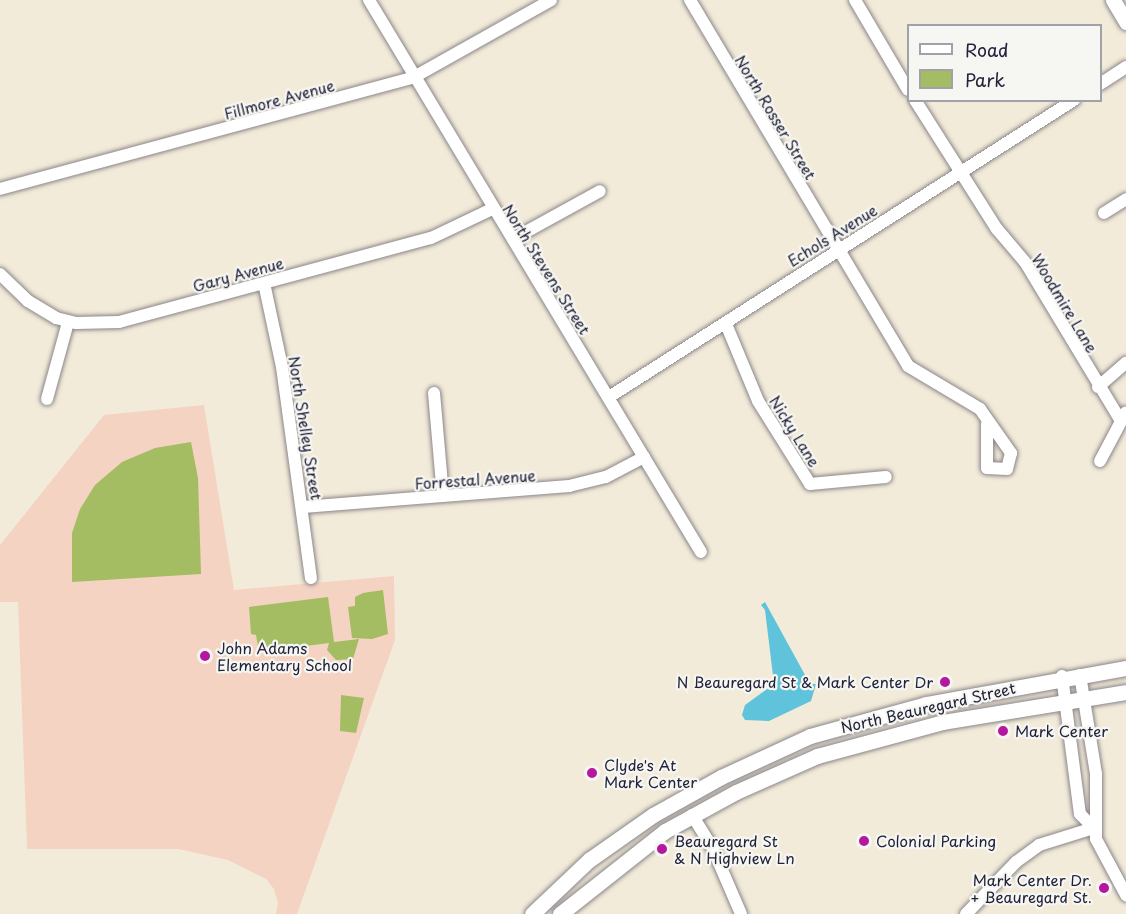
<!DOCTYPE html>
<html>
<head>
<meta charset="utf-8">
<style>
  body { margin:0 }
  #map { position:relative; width:1126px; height:914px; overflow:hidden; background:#f3ebd9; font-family:"Playpen Sans",sans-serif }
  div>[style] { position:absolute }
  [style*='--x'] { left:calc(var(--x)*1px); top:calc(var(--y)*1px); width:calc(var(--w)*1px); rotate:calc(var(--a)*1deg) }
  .built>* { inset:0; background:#f5d3c2 }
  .green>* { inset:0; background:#a4bd63 }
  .water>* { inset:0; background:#5ec3db }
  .roads { filter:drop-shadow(0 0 2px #8a868a) drop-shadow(0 0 2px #8a868a) }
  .minor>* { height:12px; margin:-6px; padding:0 6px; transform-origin:6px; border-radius:6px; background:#fff }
  .major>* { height:15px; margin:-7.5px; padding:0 7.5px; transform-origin:7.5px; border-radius:7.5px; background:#fff }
  .dots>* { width:16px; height:16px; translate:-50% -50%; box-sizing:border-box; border:3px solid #f6f6f2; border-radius:50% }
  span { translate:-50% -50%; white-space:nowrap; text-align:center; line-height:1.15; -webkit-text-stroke:4.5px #f6f6f2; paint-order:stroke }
  .street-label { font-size:15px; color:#22223b }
  .poi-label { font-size:15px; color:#22223b }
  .left { translate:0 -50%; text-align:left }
  .right { translate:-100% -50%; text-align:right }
  .legend { position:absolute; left:907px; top:24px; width:195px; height:78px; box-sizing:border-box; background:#f6f6f2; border:2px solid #a1a1a9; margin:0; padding:8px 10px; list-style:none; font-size:18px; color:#22223b }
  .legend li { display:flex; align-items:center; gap:12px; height:30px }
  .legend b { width:30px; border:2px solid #a1a1a9 }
</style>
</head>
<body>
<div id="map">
  <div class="built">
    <div style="clip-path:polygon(204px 405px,234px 590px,394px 576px,395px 640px,297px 914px,276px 914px,278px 903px,274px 889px,266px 879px,228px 860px,178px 849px,27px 849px,18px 602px,0 602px,0 545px,104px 415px)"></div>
  </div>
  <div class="green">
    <div style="clip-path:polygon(191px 442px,198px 478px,201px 574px,72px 582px,72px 533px,80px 509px,95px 485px,122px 462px,155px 448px)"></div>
    <div style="clip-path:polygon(383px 590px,388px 634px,372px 639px,352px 638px,348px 607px,355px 606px,355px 597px,363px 593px)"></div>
    <div style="clip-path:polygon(328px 597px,334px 642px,359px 639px,353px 659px,336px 660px,327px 650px,329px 643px,259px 652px,256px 635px,251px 634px,249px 607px)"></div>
    <div style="clip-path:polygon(341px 695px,364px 698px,356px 733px,340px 731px)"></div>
  </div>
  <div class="water">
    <div style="clip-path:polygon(765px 602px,810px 684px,816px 684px,811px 701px,769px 721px,745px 720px,742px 715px,745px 705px,774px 684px,765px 610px,761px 605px)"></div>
  </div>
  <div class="roads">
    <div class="minor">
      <div style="--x:369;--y:0;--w:644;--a:58.98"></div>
      <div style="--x:690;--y:0;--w:426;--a:59.2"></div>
      <div style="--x:908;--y:366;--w:84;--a:30.8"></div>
      <div style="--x:980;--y:409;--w:54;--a:54.8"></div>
      <div style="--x:1011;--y:453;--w:16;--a:104"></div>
      <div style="--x:1007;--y:469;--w:20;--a:-177"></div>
      <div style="--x:987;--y:468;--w:44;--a:-90"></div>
      <div style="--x:855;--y:0;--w:104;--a:59.5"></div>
      <div style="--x:1100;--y:84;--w:31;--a:-33"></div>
      <div style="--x:915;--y:100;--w:153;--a:57.6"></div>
      <div style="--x:997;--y:229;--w:43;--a:49.7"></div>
      <div style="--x:1025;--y:262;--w:186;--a:58.9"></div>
      <div style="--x:0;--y:189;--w:429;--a:-15.1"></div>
      <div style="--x:414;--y:77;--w:157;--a:-29.3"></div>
      <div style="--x:1104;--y:213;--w:26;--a:-32"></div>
      <div style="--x:513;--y:239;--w:99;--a:-28.9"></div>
      <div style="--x:0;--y:274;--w:39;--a:44"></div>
      <div style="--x:28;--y:301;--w:33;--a:31"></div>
      <div style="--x:56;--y:318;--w:21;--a:14"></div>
      <div style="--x:76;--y:323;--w:43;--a:-1.3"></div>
      <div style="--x:119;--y:322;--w:323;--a:-15.1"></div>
      <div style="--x:431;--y:238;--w:68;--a:-25.4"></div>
      <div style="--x:264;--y:283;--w:86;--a:77.9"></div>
      <div style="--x:282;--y:367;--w:213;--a:82.2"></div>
      <div style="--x:726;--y:324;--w:83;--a:67.4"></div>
      <div style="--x:758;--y:401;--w:98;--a:57.9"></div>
      <div style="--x:810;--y:484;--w:76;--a:-5.3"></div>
      <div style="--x:1098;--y:387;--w:37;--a:-41"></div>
      <div style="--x:434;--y:393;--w:103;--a:85"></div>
      <div style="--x:609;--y:397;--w:552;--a:-32.57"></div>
      <div style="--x:47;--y:399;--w:80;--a:-74.7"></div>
      <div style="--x:1100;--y:461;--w:55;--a:-62"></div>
      <div style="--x:303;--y:507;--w:267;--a:-4.5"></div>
      <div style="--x:569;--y:486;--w:38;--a:-14"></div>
      <div style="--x:606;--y:477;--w:43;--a:-27.8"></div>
      <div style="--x:1080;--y:675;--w:100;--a:80.8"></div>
      <div style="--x:1096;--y:774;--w:65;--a:90"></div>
      <div style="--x:1096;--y:839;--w:64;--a:61.8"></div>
      <div style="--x:1062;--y:676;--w:139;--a:82.6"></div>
      <div style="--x:1080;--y:814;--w:20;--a:45"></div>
      <div style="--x:692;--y:815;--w:40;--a:58"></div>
      <div style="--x:713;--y:849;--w:71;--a:66.7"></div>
      <div style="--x:966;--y:914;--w:72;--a:-46.1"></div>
      <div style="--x:1016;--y:862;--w:29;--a:-36"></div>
      <div style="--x:1039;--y:845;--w:58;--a:-17.2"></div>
    </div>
    <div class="major">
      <div style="--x:1113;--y:0;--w:26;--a:59"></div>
      <div style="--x:532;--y:914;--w:79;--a:-43.5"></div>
      <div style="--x:589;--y:860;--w:78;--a:-35.1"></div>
      <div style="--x:653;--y:815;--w:78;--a:-29.2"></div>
      <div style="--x:721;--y:777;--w:98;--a:-24.7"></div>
      <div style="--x:810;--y:736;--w:120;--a:-15.4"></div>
      <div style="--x:926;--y:704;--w:203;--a:-10.2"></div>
      <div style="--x:560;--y:914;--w:134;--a:-38.3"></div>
      <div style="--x:665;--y:831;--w:81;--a:-28.8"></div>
      <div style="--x:736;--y:792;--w:89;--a:-24"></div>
      <div style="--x:817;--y:756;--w:131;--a:-15.1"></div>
      <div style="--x:943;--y:722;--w:185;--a:-9.3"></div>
    </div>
  </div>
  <div class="dots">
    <div style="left:205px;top:656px;background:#b5179e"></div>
    <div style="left:945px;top:682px;background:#b5179e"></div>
    <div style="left:1003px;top:731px;background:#b5179e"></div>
    <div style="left:592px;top:773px;background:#b5179e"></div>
    <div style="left:864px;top:841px;background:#b5179e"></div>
    <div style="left:662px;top:849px;background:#b5179e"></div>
    <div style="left:1104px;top:888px;background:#b5179e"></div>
  </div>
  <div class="street-label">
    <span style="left:279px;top:99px;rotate:-15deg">Fillmore Avenue</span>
    <span style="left:776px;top:117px;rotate:59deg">North Rosser Street</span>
    <span style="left:832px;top:235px;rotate:-32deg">Echols Avenue</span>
    <span style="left:547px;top:269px;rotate:58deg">North Stevens Street</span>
    <span style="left:238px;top:274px;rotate:-15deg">Gary Avenue</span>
    <span style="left:1065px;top:303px;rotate:59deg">Woodmire Lane</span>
    <span style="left:306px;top:428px;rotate:81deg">North Shelley Street</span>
    <span style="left:795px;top:431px;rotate:58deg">Nicky Lane</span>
    <span style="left:475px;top:479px;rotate:-4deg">Forrestal Avenue</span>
    <span style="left:928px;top:707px;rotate:-13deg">North Beauregard Street</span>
  </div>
  <div class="poi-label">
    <span class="left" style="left:217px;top:656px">John Adams<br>Elementary School</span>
    <span class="right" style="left:933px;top:682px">N Beauregard St &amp; Mark Center Dr</span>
    <span class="left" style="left:1015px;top:731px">Mark Center</span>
    <span class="left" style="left:604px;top:773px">Clyde's At<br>Mark Center</span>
    <span class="left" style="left:674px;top:849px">Beauregard St<br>&amp; N Highview Ln</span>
    <span class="left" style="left:876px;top:841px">Colonial Parking</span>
    <span class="right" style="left:1092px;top:888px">Mark Center Dr.<br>+ Beauregard St.</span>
  </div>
  <ul class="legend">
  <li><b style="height:8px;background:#fff"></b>Road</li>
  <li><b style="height:16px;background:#a4bd63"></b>Park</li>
  </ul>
</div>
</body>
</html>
